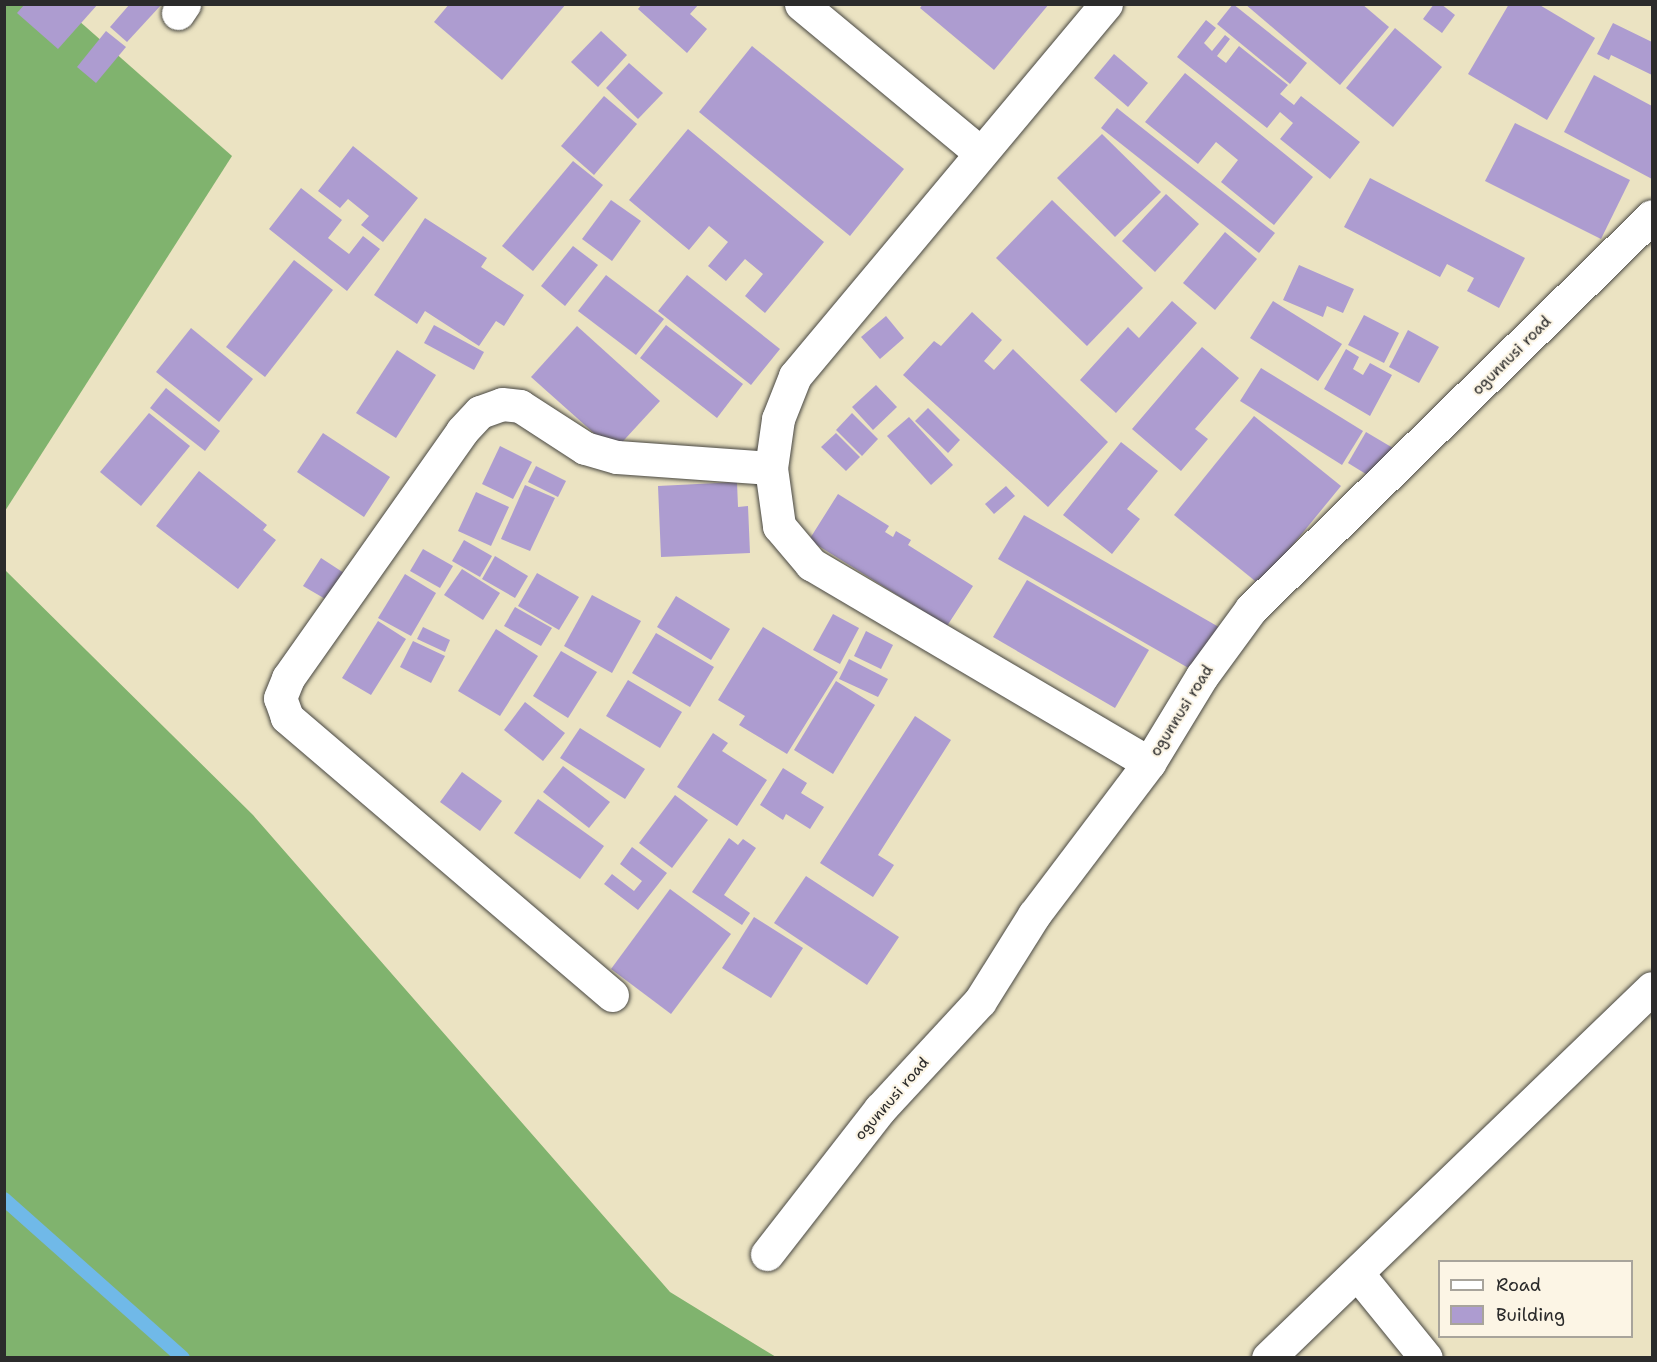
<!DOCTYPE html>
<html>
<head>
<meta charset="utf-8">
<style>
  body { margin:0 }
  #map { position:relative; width:1657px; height:1362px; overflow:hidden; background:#ebe3c2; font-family:"Shantell Sans",sans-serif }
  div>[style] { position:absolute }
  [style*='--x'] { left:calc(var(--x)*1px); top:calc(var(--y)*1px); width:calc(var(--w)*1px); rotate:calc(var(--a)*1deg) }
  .forest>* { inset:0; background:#80b36e }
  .stream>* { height:14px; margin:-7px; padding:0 7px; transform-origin:7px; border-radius:7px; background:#70b9e8 }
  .building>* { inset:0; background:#ad9cd0 }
  .roads { filter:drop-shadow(0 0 2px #484742) drop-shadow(0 0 2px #484742) }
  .minor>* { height:33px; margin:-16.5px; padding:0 16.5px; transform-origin:16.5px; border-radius:16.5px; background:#fff }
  span { translate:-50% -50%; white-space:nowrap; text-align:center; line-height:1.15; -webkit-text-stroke:4.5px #fcf5e5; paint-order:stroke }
  .street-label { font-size:15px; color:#2b2b2b }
  .frame { position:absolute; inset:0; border:6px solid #2b2b2b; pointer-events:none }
  .legend { position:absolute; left:1438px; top:1260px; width:195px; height:78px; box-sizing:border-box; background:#fcf5e5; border:2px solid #a8a49b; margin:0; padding:8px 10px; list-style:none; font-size:18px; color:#2b2b2b }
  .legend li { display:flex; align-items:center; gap:12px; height:30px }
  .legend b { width:30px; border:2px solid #a8a49b }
</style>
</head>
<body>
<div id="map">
  <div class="forest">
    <div style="clip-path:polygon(5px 5px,61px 5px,232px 156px,5px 511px)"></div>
    <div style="clip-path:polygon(4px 569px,253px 815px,670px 1292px,776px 1357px,5px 1357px)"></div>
  </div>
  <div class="stream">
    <div style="--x:4;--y:1199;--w:239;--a:41.6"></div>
  </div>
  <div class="building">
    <div style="clip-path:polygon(25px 4px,98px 4px,58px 49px,17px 13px)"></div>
    <div style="clip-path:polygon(130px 4px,162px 4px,127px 42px,110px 27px)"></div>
    <div style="clip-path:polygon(449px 4px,566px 4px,502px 80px,434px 22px)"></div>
    <div style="clip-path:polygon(642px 4px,699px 4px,690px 14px,707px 29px,687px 53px,638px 9px)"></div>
    <div style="clip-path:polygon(923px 4px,1049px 4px,994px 70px,920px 8px)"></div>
    <div style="clip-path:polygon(1233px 4px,1307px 63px,1290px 84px,1217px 24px)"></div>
    <div style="clip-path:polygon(1245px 4px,1362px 4px,1389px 27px,1340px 85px)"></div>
    <div style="clip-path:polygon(1434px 4px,1441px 4px,1455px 15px,1442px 33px,1423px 19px)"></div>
    <div style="clip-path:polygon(1509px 4px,1538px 4px,1595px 38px,1547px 120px,1468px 74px)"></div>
    <div style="clip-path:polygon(1206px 20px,1216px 28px,1204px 43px,1212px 51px,1225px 35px,1230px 39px,1217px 56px,1226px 63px,1239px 46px,1288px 85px,1280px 94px,1294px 105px,1301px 96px,1360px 142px,1330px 179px,1280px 139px,1293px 123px,1280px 112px,1267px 128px,1177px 57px)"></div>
    <div style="clip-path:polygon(1613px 23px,1652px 42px,1652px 75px,1611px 55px,1609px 60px,1597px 54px)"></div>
    <div style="clip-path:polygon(1395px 28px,1442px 67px,1393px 127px,1346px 88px)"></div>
    <div style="clip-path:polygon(106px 31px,126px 47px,96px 83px,77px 67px)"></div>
    <div style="clip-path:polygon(601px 31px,627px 55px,598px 87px,571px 62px)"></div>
    <div style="clip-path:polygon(752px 46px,904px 169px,850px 236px,699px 112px)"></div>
    <div style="clip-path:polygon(1114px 54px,1148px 83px,1128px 107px,1094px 78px)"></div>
    <div style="clip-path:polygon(629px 63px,663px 93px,638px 119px,606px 88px)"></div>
    <div style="clip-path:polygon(1185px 73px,1313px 177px,1274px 225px,1221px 182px,1238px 160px,1216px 142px,1198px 164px,1145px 122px)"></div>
    <div style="clip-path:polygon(1594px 75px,1652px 106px,1652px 179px,1564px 132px)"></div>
    <div style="clip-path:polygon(604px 96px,637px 124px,594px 175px,561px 146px)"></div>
    <div style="clip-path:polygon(1117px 108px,1275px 233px,1259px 253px,1101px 128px)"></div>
    <div style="clip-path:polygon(1515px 123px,1630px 180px,1601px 239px,1485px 181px)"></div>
    <div style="clip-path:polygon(688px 129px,824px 242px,765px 313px,745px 296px,763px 274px,745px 259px,726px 281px,708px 266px,728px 242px,709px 226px,689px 250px,629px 200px)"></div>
    <div style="clip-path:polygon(1102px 134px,1161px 192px,1115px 237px,1057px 178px)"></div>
    <div style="clip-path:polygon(353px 146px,418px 198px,383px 242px,361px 225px,369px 216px,348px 199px,340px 208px,318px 191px)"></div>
    <div style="clip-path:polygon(573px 161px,603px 185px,533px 271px,502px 246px)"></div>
    <div style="clip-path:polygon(1370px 178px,1525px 258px,1499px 308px,1467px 291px,1474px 278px,1447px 264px,1440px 277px,1344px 227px)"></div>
    <div style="clip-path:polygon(301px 188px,342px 220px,328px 238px,349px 254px,363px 236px,380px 249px,347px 291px,269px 229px)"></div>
    <div style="clip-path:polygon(1166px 194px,1199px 224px,1155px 272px,1122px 241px)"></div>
    <div style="clip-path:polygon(611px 200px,641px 221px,612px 261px,582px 239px)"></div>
    <div style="clip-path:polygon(1052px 200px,1143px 288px,1087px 346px,996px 258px)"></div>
    <div style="clip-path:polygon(425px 218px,487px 258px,481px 267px,524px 295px,504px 326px,496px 321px,479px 346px,425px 311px,417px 324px,374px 295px)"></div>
    <div style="clip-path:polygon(1225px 232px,1257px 259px,1215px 310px,1183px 283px)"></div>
    <div style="clip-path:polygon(573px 246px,598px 265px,565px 306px,541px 286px)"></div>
    <div style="clip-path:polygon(294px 260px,333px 290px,265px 377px,226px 347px)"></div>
    <div style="clip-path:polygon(1299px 265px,1354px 289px,1343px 313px,1327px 306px,1323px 317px,1283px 300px)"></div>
    <div style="clip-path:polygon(606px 275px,664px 319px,636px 355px,578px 311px)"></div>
    <div style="clip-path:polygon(687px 275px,780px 349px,751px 385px,658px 311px)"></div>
    <div style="clip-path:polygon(1172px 301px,1197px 323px,1116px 413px,1080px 380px,1128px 327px,1139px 338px)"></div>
    <div style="clip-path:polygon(1273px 301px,1342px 344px,1318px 381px,1250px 338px)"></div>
    <div style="clip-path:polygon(972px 312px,1002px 340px,984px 361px,994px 370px,1013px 349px,1108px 442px,1048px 507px,903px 375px,934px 341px,941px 346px)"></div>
    <div style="clip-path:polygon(1364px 315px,1399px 333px,1384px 363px,1348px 345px)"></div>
    <div style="clip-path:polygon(886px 316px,904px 338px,880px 359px,861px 337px)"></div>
    <div style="clip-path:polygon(434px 325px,484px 352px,474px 370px,424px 343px)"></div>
    <div style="clip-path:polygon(666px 325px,743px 384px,717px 418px,640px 358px)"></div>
    <div style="clip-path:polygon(577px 326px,660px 401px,614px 451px,531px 377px)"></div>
    <div style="clip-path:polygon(191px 328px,253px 379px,219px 422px,156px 372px)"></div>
    <div style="clip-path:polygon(1408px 330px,1439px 347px,1419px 383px,1389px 367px)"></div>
    <div style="clip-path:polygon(1202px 347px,1239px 378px,1195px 429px,1208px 439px,1181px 471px,1132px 429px)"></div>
    <div style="clip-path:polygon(1346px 349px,1359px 357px,1353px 369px,1363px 375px,1370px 363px,1392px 375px,1370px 416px,1324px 389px)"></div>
    <div style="clip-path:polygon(397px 350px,436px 375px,396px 438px,356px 413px)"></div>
    <div style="clip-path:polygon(1261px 368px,1363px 431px,1342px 465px,1240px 401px)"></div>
    <div style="clip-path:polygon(876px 385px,897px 407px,873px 430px,852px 407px)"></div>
    <div style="clip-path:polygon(166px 388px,220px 431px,205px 451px,150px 408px)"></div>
    <div style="clip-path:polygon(928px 408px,960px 440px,948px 453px,915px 421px)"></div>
    <div style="clip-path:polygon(149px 413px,190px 446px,141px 506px,100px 472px)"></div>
    <div style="clip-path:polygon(852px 413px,878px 439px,862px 456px,836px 430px)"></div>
    <div style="clip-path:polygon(1254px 416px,1341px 486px,1260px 585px,1174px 515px)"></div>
    <div style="clip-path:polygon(909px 417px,953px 465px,931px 485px,887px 436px)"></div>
    <div style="clip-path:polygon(1366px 432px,1393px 448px,1374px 479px,1348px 463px)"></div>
    <div style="clip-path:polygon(323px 433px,390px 477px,364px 517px,297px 472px)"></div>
    <div style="clip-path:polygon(836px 433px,860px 457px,846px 471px,821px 447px)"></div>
    <div style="clip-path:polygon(1121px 442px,1158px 471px,1127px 509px,1140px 519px,1112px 554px,1063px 515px)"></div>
    <div style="clip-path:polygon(500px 446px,532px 462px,513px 499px,482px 484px)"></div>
    <div style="clip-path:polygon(536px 466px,566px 481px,558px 497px,528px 482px)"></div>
    <div style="clip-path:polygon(199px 471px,267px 525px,263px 530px,276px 540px,238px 589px,156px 526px)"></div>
    <div style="clip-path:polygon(737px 482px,738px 507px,748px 506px,750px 553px,661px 557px,658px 486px)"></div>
    <div style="clip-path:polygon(525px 485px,555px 498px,530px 551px,501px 539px)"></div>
    <div style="clip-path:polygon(1006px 486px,1015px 496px,994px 514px,985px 504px)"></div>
    <div style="clip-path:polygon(476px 492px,509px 507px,491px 546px,458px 531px)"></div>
    <div style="clip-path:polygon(838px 494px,889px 526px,885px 532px,893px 537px,896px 531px,911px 540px,908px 545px,973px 586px,947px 626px,809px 540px)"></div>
    <div style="clip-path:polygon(1024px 515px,1224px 630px,1199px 674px,998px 559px)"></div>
    <div style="clip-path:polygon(464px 540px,492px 556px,480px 577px,452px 561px)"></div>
    <div style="clip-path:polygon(423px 549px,453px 566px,440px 588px,410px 571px)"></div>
    <div style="clip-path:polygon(495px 556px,528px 576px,515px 598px,482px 579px)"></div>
    <div style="clip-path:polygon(321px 558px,344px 573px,327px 600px,303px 586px)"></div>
    <div style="clip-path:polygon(462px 569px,500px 593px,483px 620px,444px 595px)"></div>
    <div style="clip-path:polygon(537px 573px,579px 597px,559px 630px,518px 606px)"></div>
    <div style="clip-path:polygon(405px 574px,436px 593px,411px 636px,378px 618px)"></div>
    <div style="clip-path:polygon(1027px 580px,1149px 650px,1115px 708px,993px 637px)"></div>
    <div style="clip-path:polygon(592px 595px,641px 621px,612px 673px,564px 646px)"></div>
    <div style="clip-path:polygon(676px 596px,730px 629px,711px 660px,657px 627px)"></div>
    <div style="clip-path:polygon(515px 607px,552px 628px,541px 646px,504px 626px)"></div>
    <div style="clip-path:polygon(833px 614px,859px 628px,840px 664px,813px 650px)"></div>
    <div style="clip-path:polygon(378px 621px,406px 639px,371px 695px,342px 678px)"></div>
    <div style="clip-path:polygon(423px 627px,450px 640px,445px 652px,417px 639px)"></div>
    <div style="clip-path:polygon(763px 627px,838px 672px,787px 754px,739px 725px,745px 716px,718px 700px)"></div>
    <div style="clip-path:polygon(496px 629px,538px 656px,500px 716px,458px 691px)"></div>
    <div style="clip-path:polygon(866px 631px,893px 645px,881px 669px,854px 656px)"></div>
    <div style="clip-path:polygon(656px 633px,714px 667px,690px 707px,632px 673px)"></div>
    <div style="clip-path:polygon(413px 641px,445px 656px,431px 683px,400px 667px)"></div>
    <div style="clip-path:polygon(561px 651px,597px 672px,568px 718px,533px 696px)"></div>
    <div style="clip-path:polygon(849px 659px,888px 679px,878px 697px,839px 679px)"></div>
    <div style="clip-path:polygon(628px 680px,682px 712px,660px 748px,606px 716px)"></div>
    <div style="clip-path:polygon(836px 681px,875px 705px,833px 774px,794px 750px)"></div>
    <div style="clip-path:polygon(525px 702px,565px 733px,543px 761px,504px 730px)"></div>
    <div style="clip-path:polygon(915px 716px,951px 740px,878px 855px,894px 865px,873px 897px,820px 863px)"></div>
    <div style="clip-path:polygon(580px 728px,645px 769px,625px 799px,560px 758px)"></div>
    <div style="clip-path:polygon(713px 733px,728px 743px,722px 751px,767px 780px,737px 826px,677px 787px)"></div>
    <div style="clip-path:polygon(563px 766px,610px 802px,589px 828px,543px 792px)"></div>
    <div style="clip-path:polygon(783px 768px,807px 783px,801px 793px,824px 807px,810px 829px,786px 814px,783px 820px,760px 805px)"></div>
    <div style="clip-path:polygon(462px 772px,502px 801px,480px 831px,440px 802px)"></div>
    <div style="clip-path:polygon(675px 795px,708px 820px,672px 868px,639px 843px)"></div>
    <div style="clip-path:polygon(538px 799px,604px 846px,580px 879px,514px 833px)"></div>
    <div style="clip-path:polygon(729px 838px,738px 845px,743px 839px,756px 848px,724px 895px,750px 913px,742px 925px,692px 892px)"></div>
    <div style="clip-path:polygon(632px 847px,667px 873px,638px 910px,604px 884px,612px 874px,634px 891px,642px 881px,620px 864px)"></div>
    <div style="clip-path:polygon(806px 876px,899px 937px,867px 985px,774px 923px)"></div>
    <div style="clip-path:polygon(670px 889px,731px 934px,671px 1014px,611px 969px)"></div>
    <div style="clip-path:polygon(754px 917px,803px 948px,771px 998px,722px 968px)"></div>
  </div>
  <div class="roads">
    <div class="minor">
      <div style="--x:801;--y:4;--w:231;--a:39.7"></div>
      <div style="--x:1106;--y:4;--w:485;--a:129.9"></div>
      <div style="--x:795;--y:376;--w:46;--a:111.6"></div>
      <div style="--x:778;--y:419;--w:49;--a:98.1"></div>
      <div style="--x:771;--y:468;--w:59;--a:82.1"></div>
      <div style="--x:779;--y:526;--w:50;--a:49.9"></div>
      <div style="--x:811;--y:564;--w:392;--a:30.5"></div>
      <div style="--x:178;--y:13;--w:11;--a:-56"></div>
      <div style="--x:612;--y:995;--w:428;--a:-139.5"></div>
      <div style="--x:287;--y:717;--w:20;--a:-110"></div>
      <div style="--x:280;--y:698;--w:22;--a:-68"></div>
      <div style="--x:288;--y:678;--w:302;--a:-54.8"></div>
      <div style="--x:462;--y:431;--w:26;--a:-47"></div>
      <div style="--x:480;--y:412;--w:23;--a:-20"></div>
      <div style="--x:502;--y:404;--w:18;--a:6"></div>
      <div style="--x:520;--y:406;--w:77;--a:32.9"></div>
      <div style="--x:585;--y:448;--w:33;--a:16"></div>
      <div style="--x:617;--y:457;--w:154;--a:4.1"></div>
      <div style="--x:767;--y:1254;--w:184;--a:-52.1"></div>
      <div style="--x:880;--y:1109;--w:147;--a:-47.2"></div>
      <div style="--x:980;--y:1001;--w:102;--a:-57.9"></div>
      <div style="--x:1034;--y:915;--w:191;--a:-52.9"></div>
      <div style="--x:1149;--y:763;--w:102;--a:-58.7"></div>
      <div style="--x:1202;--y:676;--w:83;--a:-53.8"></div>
      <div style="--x:1251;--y:609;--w:561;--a:-44.42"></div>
      <div style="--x:1357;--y:1273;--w:109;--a:50.9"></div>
      <div style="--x:1268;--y:1358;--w:533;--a:-43.94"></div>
    </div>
  </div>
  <div class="street-label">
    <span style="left:1512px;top:356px;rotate:-45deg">ogunnusi road</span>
    <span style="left:1182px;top:711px;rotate:-58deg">ogunnusi road</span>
    <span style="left:892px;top:1099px;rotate:-49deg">ogunnusi road</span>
  </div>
  <div class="frame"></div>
  <ul class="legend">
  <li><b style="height:8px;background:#fff"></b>Road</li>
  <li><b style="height:16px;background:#ad9cd0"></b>Building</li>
  </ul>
</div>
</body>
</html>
